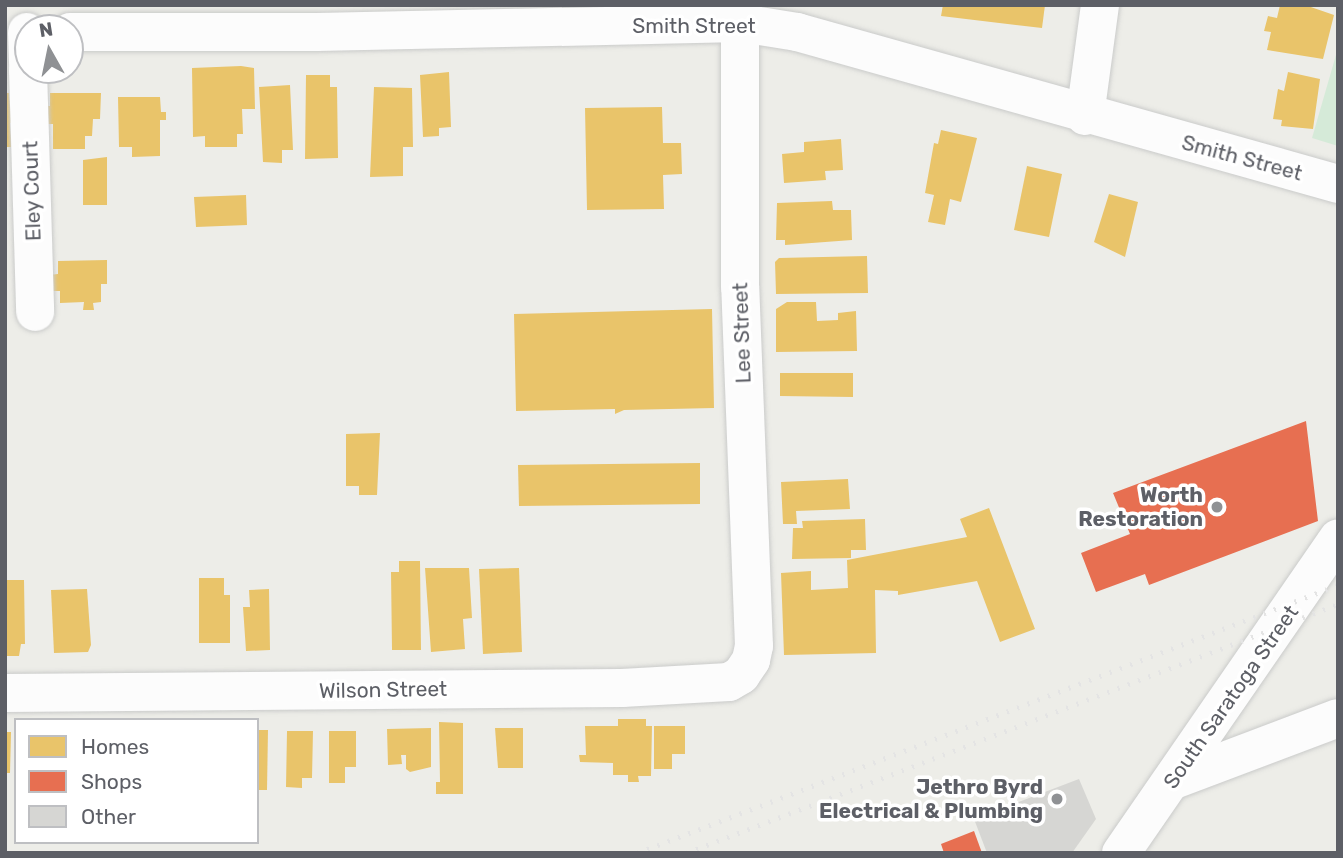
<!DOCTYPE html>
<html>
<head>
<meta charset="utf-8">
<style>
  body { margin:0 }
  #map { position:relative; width:1343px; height:858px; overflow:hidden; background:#edede8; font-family:Rubik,sans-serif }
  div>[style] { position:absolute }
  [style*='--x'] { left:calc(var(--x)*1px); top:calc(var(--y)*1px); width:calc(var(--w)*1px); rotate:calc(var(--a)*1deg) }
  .green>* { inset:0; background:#d5ead8 }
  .homes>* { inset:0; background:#e9c46a }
  .shops>* { inset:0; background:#e76f51 }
  .building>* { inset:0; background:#d6d6d3 }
  .roads { filter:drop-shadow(0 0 2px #cacbca) drop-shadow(0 0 2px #cacbca) }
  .minor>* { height:38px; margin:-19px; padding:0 19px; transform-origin:19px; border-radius:19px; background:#fcfcfc }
  .rail>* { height:5px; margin-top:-2.5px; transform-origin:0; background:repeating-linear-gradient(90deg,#e4e4e4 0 2px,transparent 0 11px) }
  .dots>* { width:19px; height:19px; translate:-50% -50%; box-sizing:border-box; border:4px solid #fff; border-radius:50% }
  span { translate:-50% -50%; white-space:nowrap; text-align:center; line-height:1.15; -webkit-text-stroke:7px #fff; paint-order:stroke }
  .street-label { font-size:21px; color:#5d5f66 }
  .poi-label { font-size:21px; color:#5d5f66; font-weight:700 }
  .right { translate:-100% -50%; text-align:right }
  .frame { position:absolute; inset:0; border:7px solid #5d5f66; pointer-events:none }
  .legend { position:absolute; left:14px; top:718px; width:245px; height:126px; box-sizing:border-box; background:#fff; border:2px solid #bebfc2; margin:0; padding:9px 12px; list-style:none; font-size:21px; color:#5d5f66 }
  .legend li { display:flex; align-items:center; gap:14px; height:35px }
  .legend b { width:35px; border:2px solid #bebfc2 }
  .north { position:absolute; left:14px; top:14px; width:70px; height:70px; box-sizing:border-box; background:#fff; border:2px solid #bebfc2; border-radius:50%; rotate:351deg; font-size:19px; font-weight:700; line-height:28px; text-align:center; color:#5d5f66 }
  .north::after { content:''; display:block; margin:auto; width:24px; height:32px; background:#8f9194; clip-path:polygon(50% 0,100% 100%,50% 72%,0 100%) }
</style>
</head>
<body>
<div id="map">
  <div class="green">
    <div style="clip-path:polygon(1338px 48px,1338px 146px,1312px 138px)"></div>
  </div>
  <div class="homes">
    <div style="clip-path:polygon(943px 5px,1045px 5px,1042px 28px,941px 16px)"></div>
    <div style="clip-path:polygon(1280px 5px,1305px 5px,1334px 15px,1323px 59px,1267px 50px,1271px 32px,1264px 31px,1268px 16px,1277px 18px)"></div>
    <div style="clip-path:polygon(241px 66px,254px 68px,255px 109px,242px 109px,243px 134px,237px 134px,237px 147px,205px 147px,205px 136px,193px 137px,192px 68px)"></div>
    <div style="clip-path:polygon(449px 72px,451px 127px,439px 128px,439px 136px,423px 137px,420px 75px)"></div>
    <div style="clip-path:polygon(1288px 72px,1320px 79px,1313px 129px,1281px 126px,1282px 120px,1273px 119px,1278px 89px,1284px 91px)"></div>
    <div style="clip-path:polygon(306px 75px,330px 75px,330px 87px,337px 87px,338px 158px,305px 159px)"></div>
    <div style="clip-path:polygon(290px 85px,293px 150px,282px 150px,282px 163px,263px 162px,259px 87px)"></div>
    <div style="clip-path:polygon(374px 87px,412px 88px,413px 147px,403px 147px,403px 176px,370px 177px)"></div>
    <div style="clip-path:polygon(5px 93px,9px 93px,10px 107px,19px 123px,10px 123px,11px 147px,5px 147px)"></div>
    <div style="clip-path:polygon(50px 93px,101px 93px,100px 119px,93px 119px,92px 136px,85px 136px,85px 149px,53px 149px,53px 124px,42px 124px,42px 106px,50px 106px)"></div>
    <div style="clip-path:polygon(118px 97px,160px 97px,161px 112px,166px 112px,166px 120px,160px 120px,160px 156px,132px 157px,132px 147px,119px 147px)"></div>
    <div style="clip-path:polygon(662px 107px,663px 143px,681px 143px,682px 174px,663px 175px,664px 209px,587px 210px,585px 108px)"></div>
    <div style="clip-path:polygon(941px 130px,977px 138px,961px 202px,950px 199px,945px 225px,928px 222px,934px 195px,925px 193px,934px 143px,938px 144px)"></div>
    <div style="clip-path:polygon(841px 139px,843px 170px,825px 171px,826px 180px,784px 183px,782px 154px,804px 152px,804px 142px)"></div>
    <div style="clip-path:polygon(107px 157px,107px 205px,83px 205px,83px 160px)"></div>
    <div style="clip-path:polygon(1027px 166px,1062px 174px,1049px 237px,1014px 230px)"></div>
    <div style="clip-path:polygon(1109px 194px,1138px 202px,1125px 257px,1094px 242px)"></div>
    <div style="clip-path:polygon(246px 195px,247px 225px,196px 227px,194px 197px)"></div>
    <div style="clip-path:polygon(832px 201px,833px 210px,851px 210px,852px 240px,785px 245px,785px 240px,776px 240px,777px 203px)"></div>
    <div style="clip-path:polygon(867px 256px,868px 293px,776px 294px,775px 262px,779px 258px)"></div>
    <div style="clip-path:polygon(107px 260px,107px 284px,101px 284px,101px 302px,93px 303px,94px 310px,83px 310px,84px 302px,60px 303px,60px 291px,50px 291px,49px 275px,58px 274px,58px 261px)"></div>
    <div style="clip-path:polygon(787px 302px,816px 302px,817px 321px,838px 320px,838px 313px,856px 311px,857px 351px,776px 352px,776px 309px)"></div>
    <div style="clip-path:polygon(712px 309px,714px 408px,624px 410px,615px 414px,615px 409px,516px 411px,514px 314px)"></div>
    <div style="clip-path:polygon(780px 373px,853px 373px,853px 397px,780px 396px)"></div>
    <div style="clip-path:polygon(380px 433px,377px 495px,359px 495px,359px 486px,346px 486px,346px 434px)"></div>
    <div style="clip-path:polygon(700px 463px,700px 504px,519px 506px,518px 465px)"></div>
    <div style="clip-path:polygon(848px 479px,850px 509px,796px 511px,797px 524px,783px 524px,781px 482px)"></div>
    <div style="clip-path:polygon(989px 508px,1035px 629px,1000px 642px,977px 581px,898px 595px,898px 591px,875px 590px,876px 653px,784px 655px,781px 573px,811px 571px,811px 590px,848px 588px,847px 560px,967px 537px,960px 519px)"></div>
    <div style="clip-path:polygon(865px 519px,866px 550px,851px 550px,851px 558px,792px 559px,793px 528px,803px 528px,802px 521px)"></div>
    <div style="clip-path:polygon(399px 561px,420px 561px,421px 650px,392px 650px,391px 572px,399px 572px)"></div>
    <div style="clip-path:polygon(425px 568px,469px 568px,472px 618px,463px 619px,465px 649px,431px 652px)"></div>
    <div style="clip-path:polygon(519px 568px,522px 652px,483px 654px,479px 569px)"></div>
    <div style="clip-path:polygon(199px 578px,224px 578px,224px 595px,230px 595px,230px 643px,199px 643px)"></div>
    <div style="clip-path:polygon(5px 580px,24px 580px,25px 644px,21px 644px,19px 656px,5px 656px)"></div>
    <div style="clip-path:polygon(87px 589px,91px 645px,88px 652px,54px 653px,51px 590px)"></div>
    <div style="clip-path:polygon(269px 589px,270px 650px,246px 651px,243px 607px,250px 607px,249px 590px)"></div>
    <div style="clip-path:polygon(618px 719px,646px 719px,646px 726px,652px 726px,651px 776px,638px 776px,639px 782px,628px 782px,628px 775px,613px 775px,613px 763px,580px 762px,579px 755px,586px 755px,585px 726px,618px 726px)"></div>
    <div style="clip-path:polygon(439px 722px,463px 723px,463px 794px,436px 794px,436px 782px,440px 782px)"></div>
    <div style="clip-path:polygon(654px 726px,685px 726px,685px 754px,672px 754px,672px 769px,654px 769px)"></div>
    <div style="clip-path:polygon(431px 728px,431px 767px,410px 772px,406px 769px,406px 755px,401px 755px,402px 764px,388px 765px,387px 729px)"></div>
    <div style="clip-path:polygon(495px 728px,523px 728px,523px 768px,498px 768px)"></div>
    <div style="clip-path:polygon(257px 730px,268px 730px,267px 790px,257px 790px)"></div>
    <div style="clip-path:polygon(287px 731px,313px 731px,312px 778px,302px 778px,302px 788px,286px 787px)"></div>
    <div style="clip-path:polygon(329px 731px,356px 731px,356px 767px,345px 767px,345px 783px,329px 783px)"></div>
    <div style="clip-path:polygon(5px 732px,11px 732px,10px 773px,5px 773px)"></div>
  </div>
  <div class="shops">
    <div style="clip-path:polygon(1306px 421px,1318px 521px,1149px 585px,1145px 574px,1096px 592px,1081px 553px,1130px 534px,1113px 493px)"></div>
    <div style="clip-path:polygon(974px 831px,982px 853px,944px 853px,941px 844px)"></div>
  </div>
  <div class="building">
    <div style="clip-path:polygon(1079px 779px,1096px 819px,1072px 853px,987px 853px,974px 819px)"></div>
  </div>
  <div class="roads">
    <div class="minor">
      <div style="--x:27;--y:32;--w:37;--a:88"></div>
      <div style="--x:70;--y:32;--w:247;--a:0"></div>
      <div style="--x:317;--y:32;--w:424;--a:-1.2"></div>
      <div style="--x:741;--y:23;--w:57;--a:9.1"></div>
      <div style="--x:797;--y:32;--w:562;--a:15.69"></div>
      <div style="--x:28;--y:70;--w:242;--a:88.3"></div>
      <div style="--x:1085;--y:116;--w:112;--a:-82.3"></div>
      <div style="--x:5;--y:693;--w:617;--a:-0.46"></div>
      <div style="--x:622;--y:688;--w:107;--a:-3.2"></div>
      <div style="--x:729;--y:682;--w:14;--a:-30"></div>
      <div style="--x:741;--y:675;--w:18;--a:-56"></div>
      <div style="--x:751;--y:660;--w:14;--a:-78"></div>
      <div style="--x:754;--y:646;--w:359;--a:-92.2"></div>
      <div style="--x:740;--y:287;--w:282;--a:-90"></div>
      <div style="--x:1174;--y:780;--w:175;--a:-20.7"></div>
      <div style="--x:1121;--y:853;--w:382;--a:-55.4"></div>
    </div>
  </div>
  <div class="rail">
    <div style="--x:637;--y:853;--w:750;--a:-20.92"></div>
    <div style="--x:686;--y:853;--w:698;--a:-20.9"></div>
  </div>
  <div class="dots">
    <div style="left:1217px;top:507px;background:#8f9194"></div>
    <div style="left:1057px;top:799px;background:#8f9194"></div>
  </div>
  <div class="street-label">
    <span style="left:694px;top:26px">Smith Street</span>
    <span style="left:1242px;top:158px;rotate:15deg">Smith Street</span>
    <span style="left:32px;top:191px;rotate:-92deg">Eley Court</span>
    <span style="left:742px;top:333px;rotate:-92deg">Lee Street</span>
    <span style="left:383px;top:690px;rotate:-1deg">Wilson Street</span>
    <span style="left:1231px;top:697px;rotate:-55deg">South Saratoga Street</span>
  </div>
  <div class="poi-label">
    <span class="right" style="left:1203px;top:507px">Worth<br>Restoration</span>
    <span class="right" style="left:1043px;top:799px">Jethro Byrd<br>Electrical &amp; Plumbing</span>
  </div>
  <div class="frame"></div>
  <ul class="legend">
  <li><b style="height:19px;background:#e9c46a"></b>Homes</li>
  <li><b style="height:19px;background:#e76f51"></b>Shops</li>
  <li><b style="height:19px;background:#d6d6d3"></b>Other</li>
  </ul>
  <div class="north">N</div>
</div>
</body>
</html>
